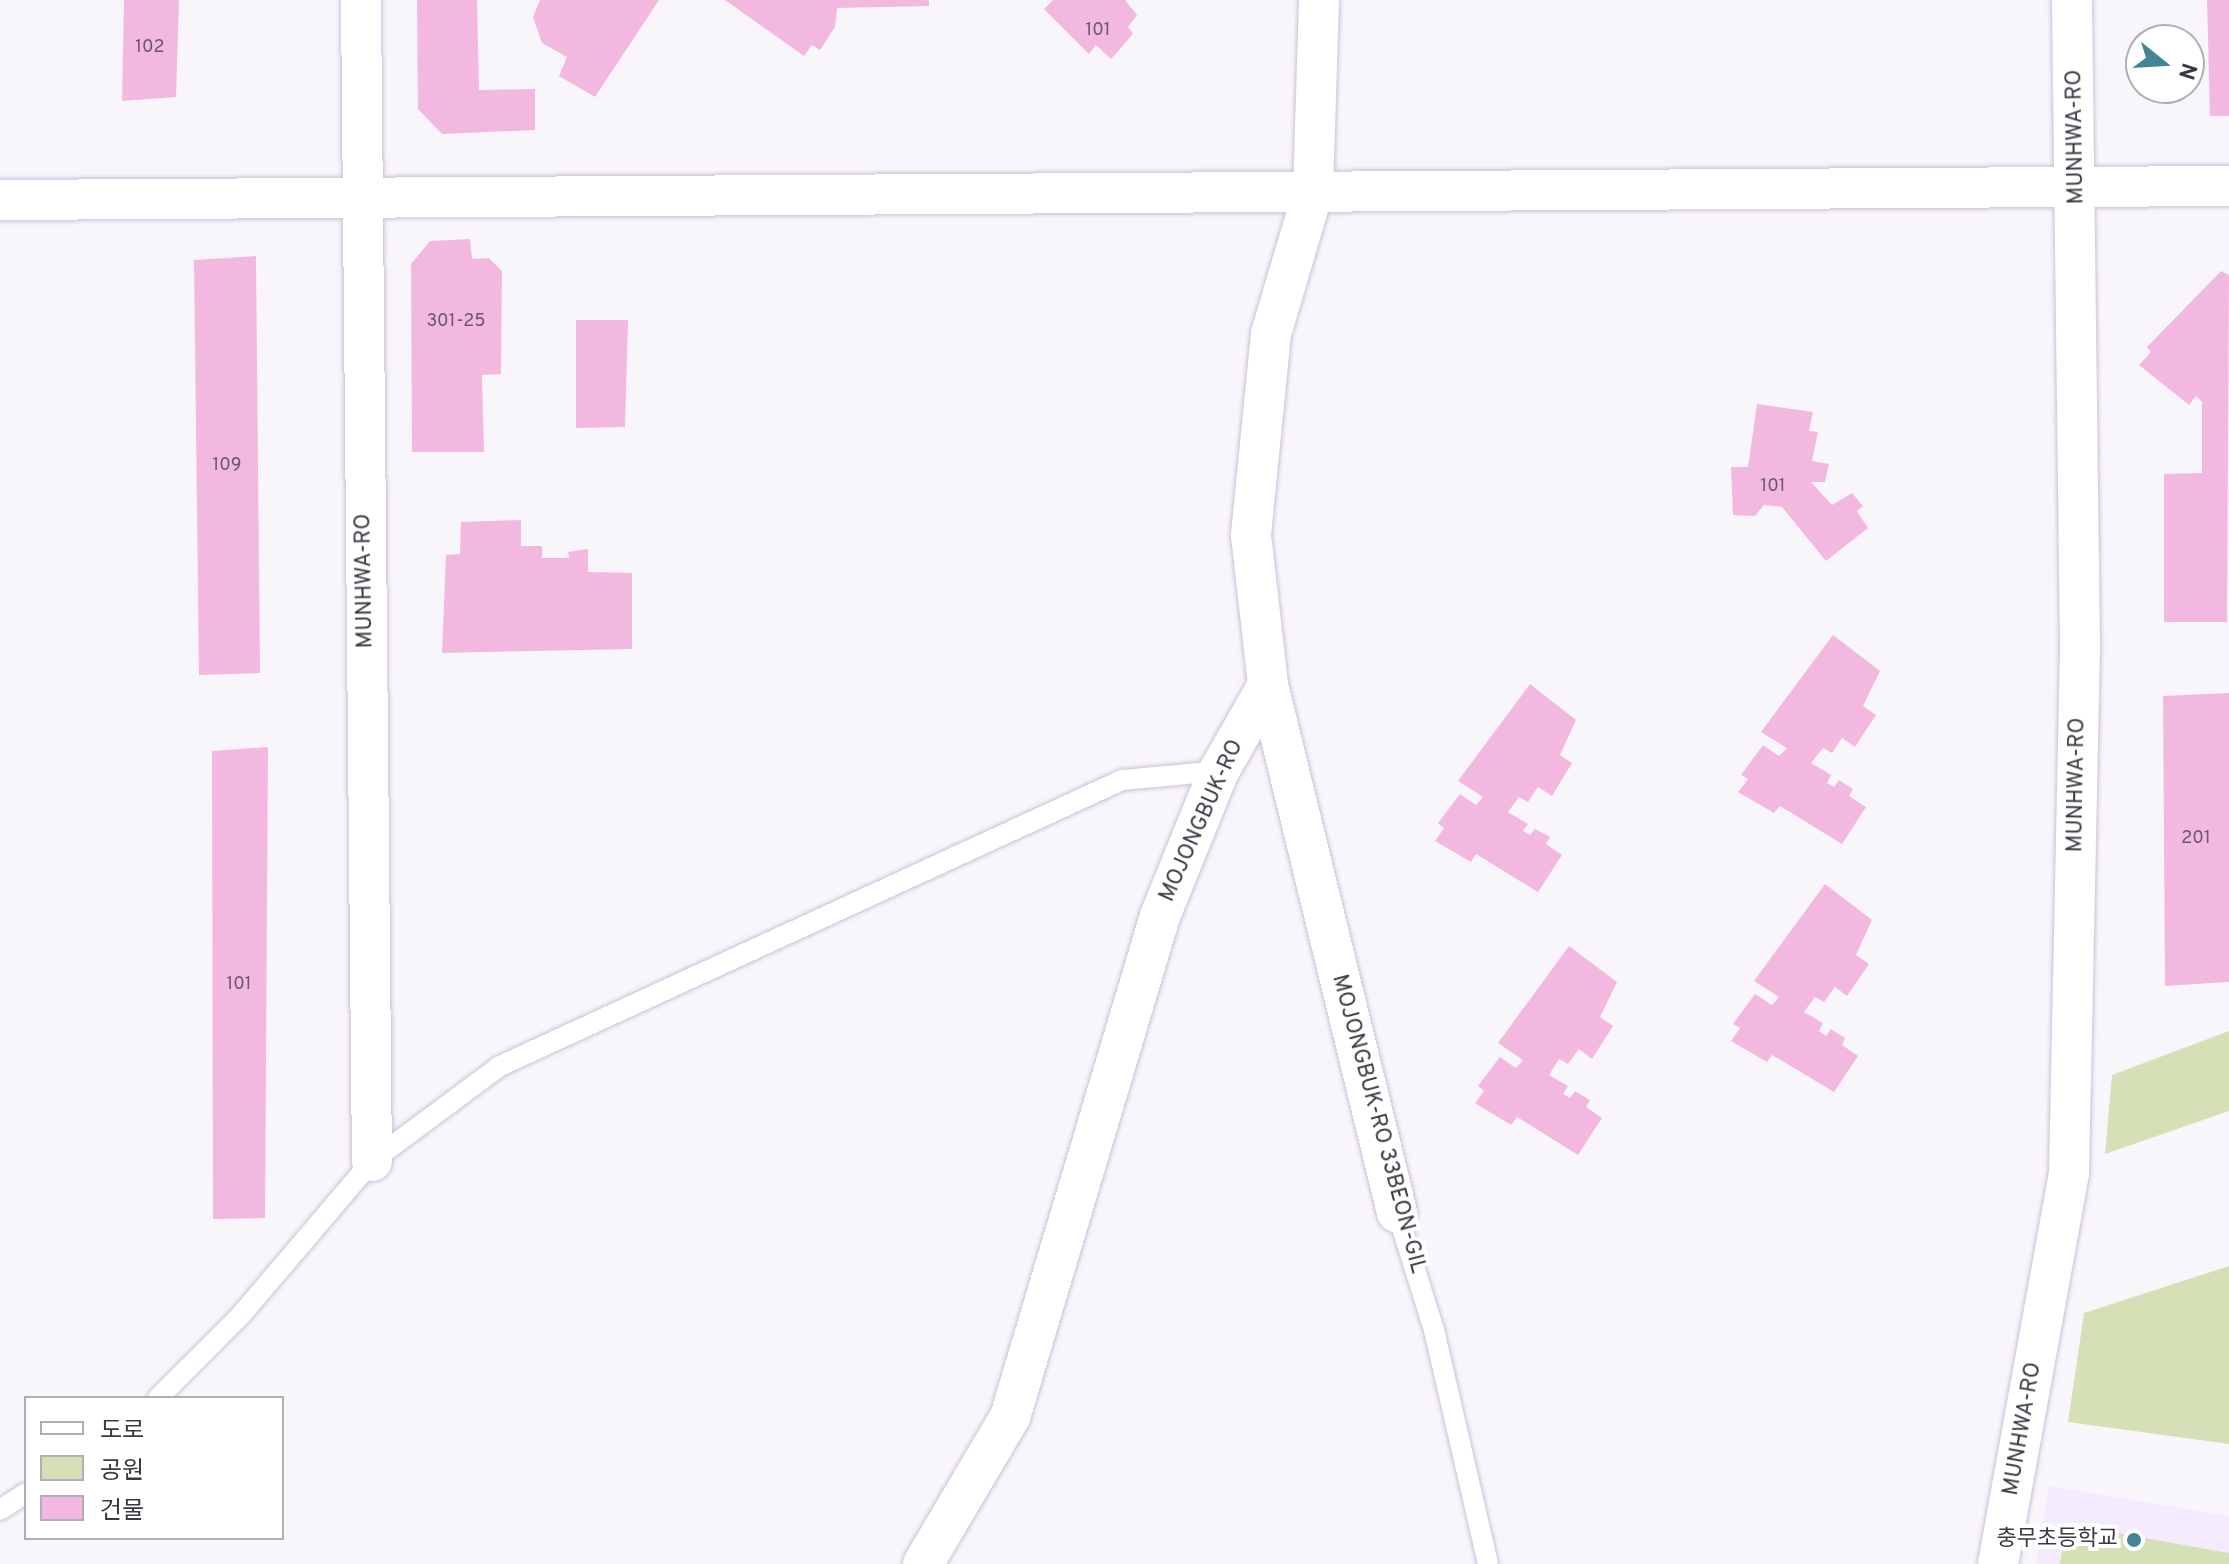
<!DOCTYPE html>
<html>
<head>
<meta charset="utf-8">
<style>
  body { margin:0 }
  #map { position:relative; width:2229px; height:1564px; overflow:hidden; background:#f9f6fb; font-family:Overpass,"Noto Sans KR",sans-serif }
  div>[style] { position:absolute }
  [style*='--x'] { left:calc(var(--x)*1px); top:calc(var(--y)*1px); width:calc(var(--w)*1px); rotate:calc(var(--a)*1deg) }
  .built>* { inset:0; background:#f4ebfe }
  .green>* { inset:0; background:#d6e0b7 }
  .building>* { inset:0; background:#f3b8e0 }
  .roads { filter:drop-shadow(0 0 2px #ccc1d8) drop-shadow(0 0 2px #ccc1d8) }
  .service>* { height:20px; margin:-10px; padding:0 10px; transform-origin:10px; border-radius:10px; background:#fff }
  .minor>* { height:40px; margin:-20px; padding:0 20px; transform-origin:20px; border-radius:20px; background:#fff }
  .dots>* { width:22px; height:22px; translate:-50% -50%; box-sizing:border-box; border:4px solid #fff; border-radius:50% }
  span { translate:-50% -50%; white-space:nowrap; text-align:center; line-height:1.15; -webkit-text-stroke:8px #fff; paint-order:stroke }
  .number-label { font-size:18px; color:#6a5769 }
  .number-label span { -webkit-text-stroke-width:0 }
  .street-label { font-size:22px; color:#3c3741 }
  .poi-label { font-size:22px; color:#3c3741 }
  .right { translate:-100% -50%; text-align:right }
  .legend { position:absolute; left:24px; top:1396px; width:260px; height:144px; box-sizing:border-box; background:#fff; border:2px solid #b1afb3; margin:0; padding:10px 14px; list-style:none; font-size:24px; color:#3c3741 }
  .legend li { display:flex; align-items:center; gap:16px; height:40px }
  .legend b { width:40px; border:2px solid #b1afb3 }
  .north { position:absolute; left:2125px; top:24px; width:80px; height:80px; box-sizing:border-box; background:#fff; border:2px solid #b1afb3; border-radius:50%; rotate:108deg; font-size:22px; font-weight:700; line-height:32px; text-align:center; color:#3c3741 }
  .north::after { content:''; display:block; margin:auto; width:28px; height:36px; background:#438597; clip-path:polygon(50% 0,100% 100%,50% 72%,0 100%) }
</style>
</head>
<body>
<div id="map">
  <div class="built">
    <div style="clip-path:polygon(2049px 1486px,2229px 1516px,2229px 1564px,2036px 1564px)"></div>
  </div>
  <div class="green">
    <div style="clip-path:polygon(2229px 1031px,2229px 1111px,2105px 1154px,2112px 1075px)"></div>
    <div style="clip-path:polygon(2229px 1266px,2229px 1444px,2068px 1422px,2084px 1313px)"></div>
    <div style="clip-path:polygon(2066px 1524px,2229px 1553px,2229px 1564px,2060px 1564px)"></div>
  </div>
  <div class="building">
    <div style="clip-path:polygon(124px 0,179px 0,176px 97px,122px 101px)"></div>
    <div style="clip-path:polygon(417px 0,477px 0,479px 90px,535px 89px,535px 130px,442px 134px,418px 109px)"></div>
    <div style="clip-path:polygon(540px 0,659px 0,595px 97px,559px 76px,567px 57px,542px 43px,533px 17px)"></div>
    <div style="clip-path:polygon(725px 0,929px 0,929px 6px,837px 8px,835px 27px,820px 50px,812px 45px,804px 56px)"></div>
    <div style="clip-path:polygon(1053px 0,1125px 0,1137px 15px,1128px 27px,1133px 34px,1111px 59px,1096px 45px,1089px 54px,1044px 9px)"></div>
    <div style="clip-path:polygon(2207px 0,2229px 0,2229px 116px,2210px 116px)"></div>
    <div style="clip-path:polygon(470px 239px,472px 259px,489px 258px,502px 271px,501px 374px,482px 375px,484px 452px,412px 452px,411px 264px,430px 241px)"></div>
    <div style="clip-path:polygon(256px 256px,260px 673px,199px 675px,194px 260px)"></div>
    <div style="clip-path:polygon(2221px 271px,2229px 275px,2227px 622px,2164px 622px,2164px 474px,2202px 473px,2202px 402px,2196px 396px,2189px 405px,2139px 365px,2151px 352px,2147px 347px)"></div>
    <div style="clip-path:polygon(576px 320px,628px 320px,625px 427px,576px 428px)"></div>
    <div style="clip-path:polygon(1757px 404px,1813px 412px,1809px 431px,1818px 432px,1812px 461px,1829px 464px,1825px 482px,1811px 482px,1832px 505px,1852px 493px,1863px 506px,1857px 511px,1868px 528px,1826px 561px,1782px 507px,1764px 505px,1755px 516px,1733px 515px,1731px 467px,1748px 467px)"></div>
    <div style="clip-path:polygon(521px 520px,521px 546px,542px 546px,542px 558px,569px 558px,568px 552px,588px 549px,588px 572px,632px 573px,632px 649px,442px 653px,446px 555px,460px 554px,461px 522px)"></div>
    <div style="clip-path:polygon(1833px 635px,1880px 671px,1863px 706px,1876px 715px,1855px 747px,1842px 738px,1832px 753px,1823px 748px,1811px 763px,1831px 775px,1827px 783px,1834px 787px,1839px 780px,1853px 789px,1849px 796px,1866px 807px,1842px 844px,1780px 806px,1774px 813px,1738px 792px,1748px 779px,1741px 775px,1763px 745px,1779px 756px,1787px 748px,1761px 732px)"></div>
    <div style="clip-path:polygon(1530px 684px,1576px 720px,1560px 755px,1572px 763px,1552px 796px,1538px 787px,1528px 802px,1519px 797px,1508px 812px,1528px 824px,1523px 831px,1530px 835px,1535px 829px,1550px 837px,1546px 844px,1562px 855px,1538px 892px,1476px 854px,1471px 862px,1435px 841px,1444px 828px,1438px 823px,1460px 794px,1476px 805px,1483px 797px,1458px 781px)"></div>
    <div style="clip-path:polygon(2229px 693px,2229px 982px,2165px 986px,2163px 696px)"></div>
    <div style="clip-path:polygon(268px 747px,265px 1218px,213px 1219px,212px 751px)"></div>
    <div style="clip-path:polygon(1825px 884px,1872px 920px,1856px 955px,1869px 964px,1847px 996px,1835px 987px,1824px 1002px,1815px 997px,1804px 1012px,1823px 1023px,1819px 1031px,1826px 1036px,1831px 1029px,1845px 1038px,1842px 1045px,1858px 1056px,1834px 1092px,1772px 1055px,1767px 1062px,1731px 1041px,1740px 1028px,1733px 1024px,1755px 994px,1772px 1005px,1779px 997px,1754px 981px)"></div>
    <div style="clip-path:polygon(1569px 946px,1617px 982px,1600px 1017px,1613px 1026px,1592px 1059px,1579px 1049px,1568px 1064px,1559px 1059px,1549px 1075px,1568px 1086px,1563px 1094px,1570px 1098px,1575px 1091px,1590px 1100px,1586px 1107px,1602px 1118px,1578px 1155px,1517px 1117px,1511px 1125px,1475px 1103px,1484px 1091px,1478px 1086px,1500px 1057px,1516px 1068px,1523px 1060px,1498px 1043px)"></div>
  </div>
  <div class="roads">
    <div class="service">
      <div style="--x:1397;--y:1212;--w:124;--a:72.6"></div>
      <div style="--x:1434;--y:1330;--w:240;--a:77"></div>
      <div style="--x:158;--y:1398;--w:117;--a:-45"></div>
      <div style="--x:241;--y:1315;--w:202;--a:-49.6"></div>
      <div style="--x:372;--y:1161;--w:159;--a:-36.6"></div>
      <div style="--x:500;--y:1066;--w:685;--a:-24.69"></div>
      <div style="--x:1122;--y:780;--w:97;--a:-5.3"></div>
      <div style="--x:0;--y:1510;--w:31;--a:-33"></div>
    </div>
    <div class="minor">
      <div style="--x:361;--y:0;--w:1161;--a:89.46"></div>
      <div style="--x:1319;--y:0;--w:192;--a:91.8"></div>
      <div style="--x:1313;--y:192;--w:148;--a:106.5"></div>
      <div style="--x:1271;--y:334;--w:202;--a:95.7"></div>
      <div style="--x:1251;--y:535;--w:151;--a:83.5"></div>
      <div style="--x:1268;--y:685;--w:543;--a:76.25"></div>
      <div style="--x:0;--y:200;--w:2229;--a:-0.36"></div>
      <div style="--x:923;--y:1564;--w:171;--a:-59.4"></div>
      <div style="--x:1010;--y:1417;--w:523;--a:-73.33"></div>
      <div style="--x:1160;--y:916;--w:157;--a:-67.9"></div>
      <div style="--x:1219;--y:771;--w:99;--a:-60.3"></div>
      <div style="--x:1998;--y:1564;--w:397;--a:-79.7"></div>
      <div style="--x:2069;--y:1173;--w:526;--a:-88.8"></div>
      <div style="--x:2080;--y:647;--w:647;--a:-90.71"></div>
    </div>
  </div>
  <div class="dots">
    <div style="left:2134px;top:1540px;background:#438597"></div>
  </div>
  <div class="number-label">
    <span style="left:1098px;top:31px">101</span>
    <span style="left:150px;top:48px">102</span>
    <span style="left:456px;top:322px">301-25</span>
    <span style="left:227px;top:466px">109</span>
    <span style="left:1773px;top:487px">101</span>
    <span style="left:2196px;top:839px">201</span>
    <span style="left:239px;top:985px">101</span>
  </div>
  <div class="street-label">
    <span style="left:2076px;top:137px;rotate:-91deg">MUNHWA-RO</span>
    <span style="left:365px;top:581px;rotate:-91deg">MUNHWA-RO</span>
    <span style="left:2077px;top:785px;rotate:-89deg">MUNHWA-RO</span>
    <span style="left:1202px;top:821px;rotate:-66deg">MOJONGBUK-RO</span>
    <span style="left:1378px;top:1124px;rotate:75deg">MOJONGBUK-RO 33BEON-GIL</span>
    <span style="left:2023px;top:1429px;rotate:-80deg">MUNHWA-RO</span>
  </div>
  <div class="poi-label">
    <span class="right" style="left:2118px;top:1540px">충무초등학교</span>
  </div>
  <ul class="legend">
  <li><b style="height:10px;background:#fff"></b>도로</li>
  <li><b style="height:22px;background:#d6e0b7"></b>공원</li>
  <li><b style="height:22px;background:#f3b8e0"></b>건물</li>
  </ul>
  <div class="north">N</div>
</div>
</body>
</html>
